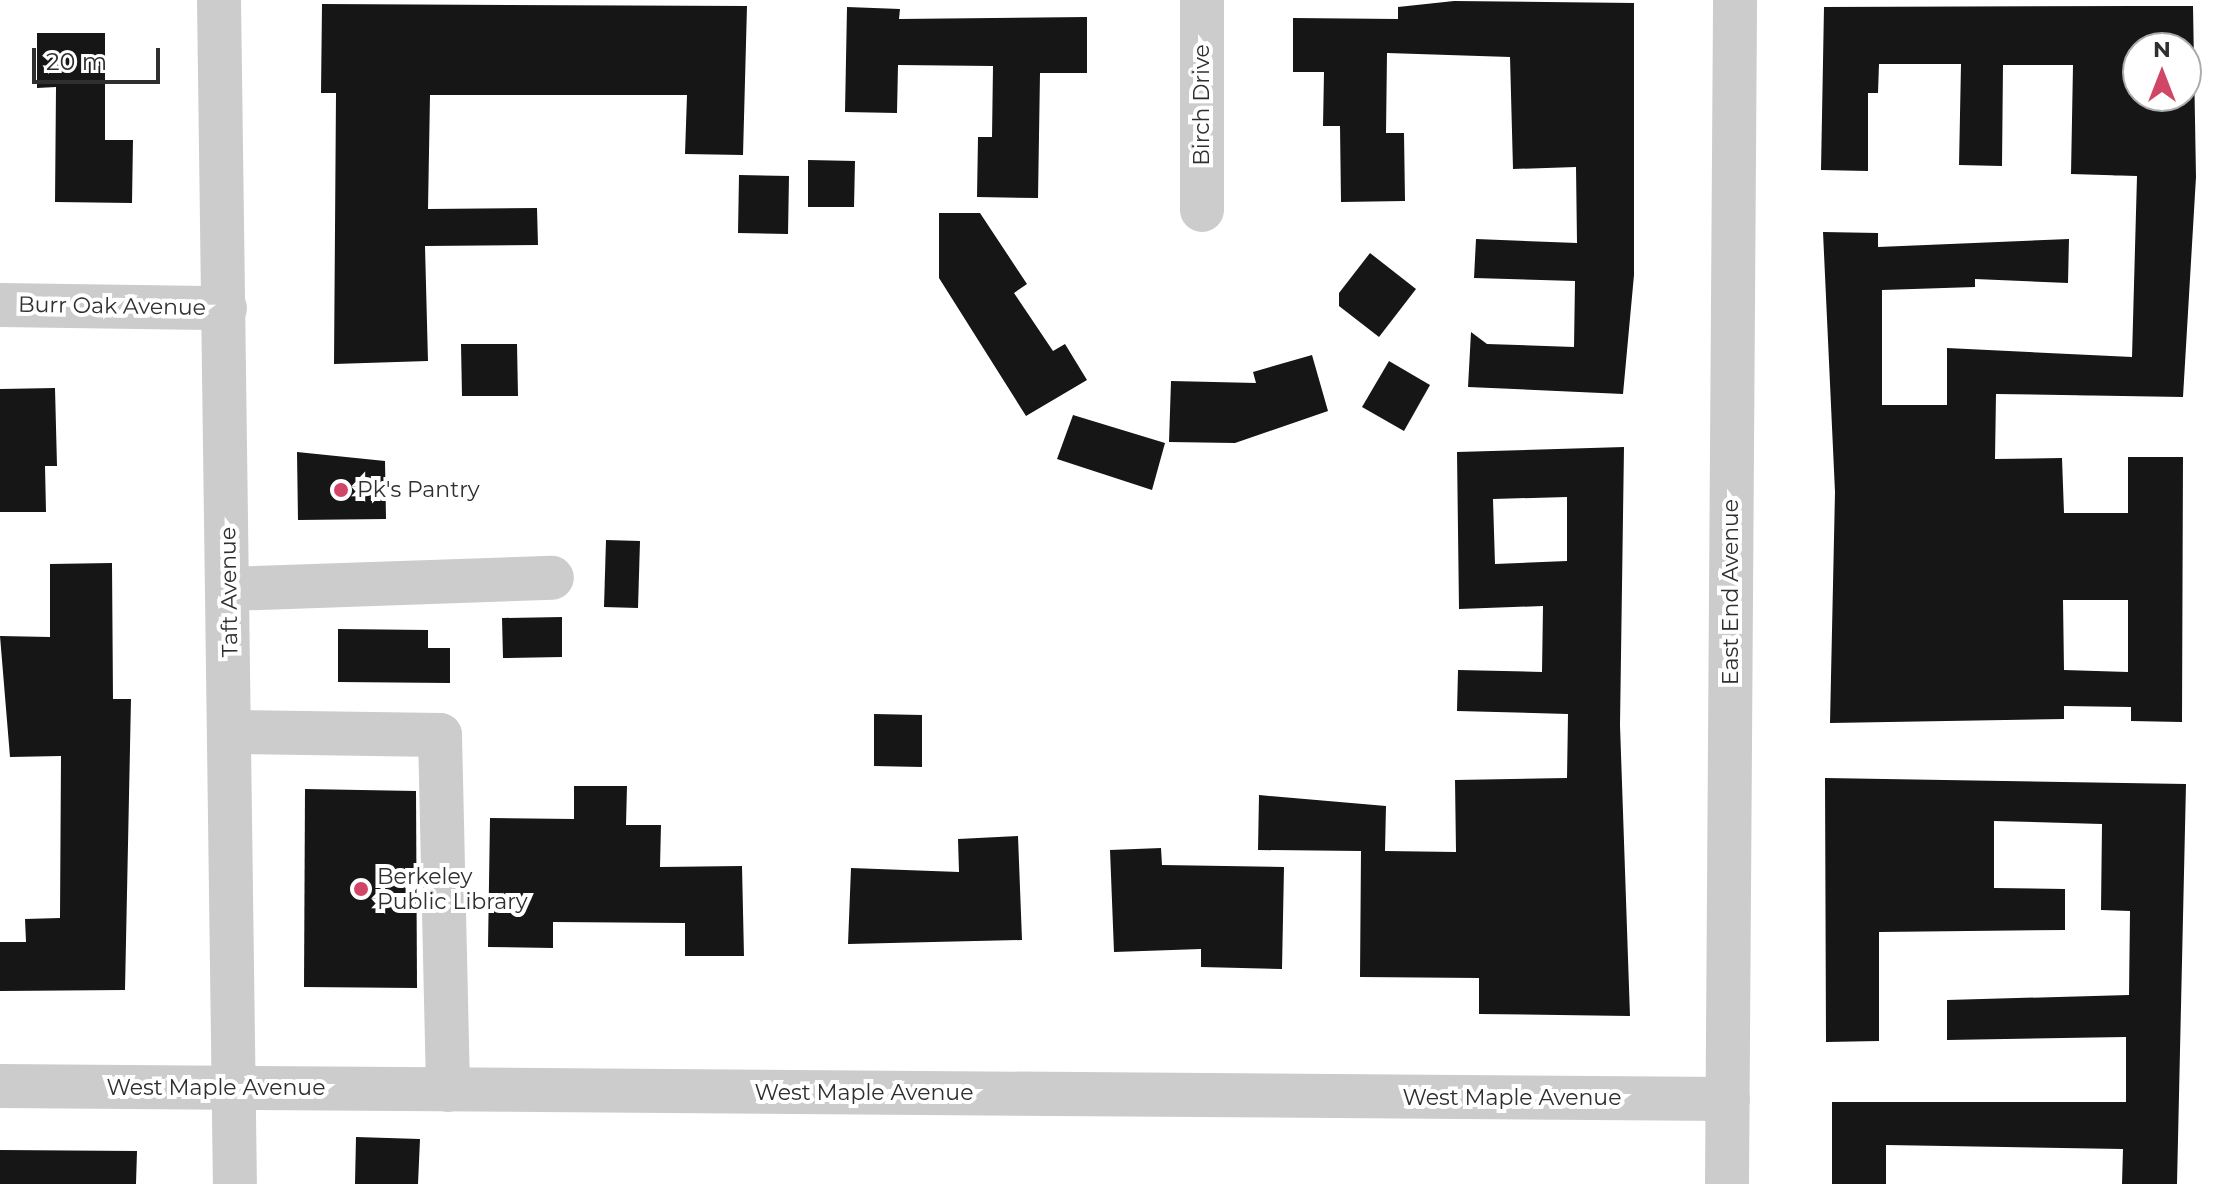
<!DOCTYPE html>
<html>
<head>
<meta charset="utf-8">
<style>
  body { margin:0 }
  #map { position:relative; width:2234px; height:1184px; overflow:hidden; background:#fff; font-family:Montserrat,sans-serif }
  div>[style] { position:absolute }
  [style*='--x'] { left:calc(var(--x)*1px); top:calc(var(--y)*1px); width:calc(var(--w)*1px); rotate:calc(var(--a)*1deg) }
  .building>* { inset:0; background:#161616 }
  .minor>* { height:44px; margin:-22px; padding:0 22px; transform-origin:22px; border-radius:22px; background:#ccc }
  .dots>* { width:22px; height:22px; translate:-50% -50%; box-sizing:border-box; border:4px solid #fff; border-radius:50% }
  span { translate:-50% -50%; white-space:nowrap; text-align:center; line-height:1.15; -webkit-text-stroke:8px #fff; paint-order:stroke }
  .street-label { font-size:22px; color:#2f2f2f }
  .poi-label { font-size:22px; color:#2f2f2f }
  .left { translate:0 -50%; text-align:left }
  .north { position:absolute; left:2122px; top:32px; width:80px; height:80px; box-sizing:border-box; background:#fff; border:2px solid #acacac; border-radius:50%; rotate:0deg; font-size:22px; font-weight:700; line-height:32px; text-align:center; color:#2f2f2f }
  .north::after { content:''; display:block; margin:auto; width:28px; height:36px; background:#d14567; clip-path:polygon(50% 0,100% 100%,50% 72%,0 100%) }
  .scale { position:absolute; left:32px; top:48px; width:128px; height:36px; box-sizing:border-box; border:4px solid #2f2f2f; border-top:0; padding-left:10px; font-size:24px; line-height:28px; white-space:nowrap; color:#2f2f2f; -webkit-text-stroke:6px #fff; paint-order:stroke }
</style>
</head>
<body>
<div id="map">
  <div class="building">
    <div style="clip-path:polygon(1454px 1px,1634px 3px,1634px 275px,1623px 394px,1468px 387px,1471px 332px,1487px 344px,1574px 347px,1575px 281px,1474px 278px,1476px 239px,1577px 243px,1576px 167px,1513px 169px,1510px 57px,1387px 53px,1386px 133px,1404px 133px,1405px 201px,1341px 202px,1340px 126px,1323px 126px,1324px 72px,1293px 72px,1293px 18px,1398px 19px,1398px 7px)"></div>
    <div style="clip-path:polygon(322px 4px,747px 6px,743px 155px,685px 154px,687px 95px,430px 95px,428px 209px,537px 208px,538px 245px,425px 246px,428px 361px,334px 364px,336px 93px,321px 93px)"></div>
    <div style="clip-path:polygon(evenodd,2138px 6px,2193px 6px,2196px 177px,2183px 397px,1996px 394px,1995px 459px,2062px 458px,2064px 513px,2128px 513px,2128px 457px,2183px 457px,2182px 722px,2131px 721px,2131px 707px,2064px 706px,2064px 719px,1830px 723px,1835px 492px,1823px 232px,1878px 233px,1878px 247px,2069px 239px,2068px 283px,1975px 279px,1975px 287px,1882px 290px,1882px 405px,1947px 405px,1947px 348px,2132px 357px,2137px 176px,2071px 174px,2073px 65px,2003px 65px,2002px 166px,1959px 165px,1961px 64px,1879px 64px,1878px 93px,1868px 93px,1868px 171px,1821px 170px,1824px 7px,2138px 6px,2138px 48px,2186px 48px,2186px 96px,2138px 96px,2138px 48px,2138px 6px,2063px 600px,2128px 600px,2128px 672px,2064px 670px,2063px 600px)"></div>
    <div style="clip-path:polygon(847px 7px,900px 9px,899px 19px,1087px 17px,1087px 73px,1040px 73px,1038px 198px,977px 197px,978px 137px,992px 137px,993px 66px,898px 65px,897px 113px,845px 112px)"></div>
    <div style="clip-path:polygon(37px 33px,105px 33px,105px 140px,133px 140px,132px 203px,55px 202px,56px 87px,37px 88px)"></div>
    <div style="clip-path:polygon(808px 160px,855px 161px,854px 207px,808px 207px)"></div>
    <div style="clip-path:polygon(739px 175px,789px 176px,788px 234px,738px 233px)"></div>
    <div style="clip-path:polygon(939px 213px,980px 213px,1027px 284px,1014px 293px,1053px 351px,1065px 344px,1087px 380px,1026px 416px,939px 278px)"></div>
    <div style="clip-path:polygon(1370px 253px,1416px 289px,1379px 337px,1339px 306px,1339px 293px)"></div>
    <div style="clip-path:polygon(461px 344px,517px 344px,518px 396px,462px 396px)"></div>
    <div style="clip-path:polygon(1312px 355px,1328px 411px,1235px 443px,1169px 442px,1171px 381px,1256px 383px,1253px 372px)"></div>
    <div style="clip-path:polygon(1389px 361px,1430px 385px,1404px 431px,1362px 407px)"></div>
    <div style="clip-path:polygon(55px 388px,57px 466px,45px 466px,46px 512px,0 512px,0 389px)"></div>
    <div style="clip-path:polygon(1073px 415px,1165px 443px,1152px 490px,1057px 459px)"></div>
    <div style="clip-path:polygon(evenodd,1624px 447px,1620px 725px,1630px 1016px,1479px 1014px,1479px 978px,1360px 977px,1361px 851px,1258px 850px,1259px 795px,1386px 806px,1385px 851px,1456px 852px,1455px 780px,1567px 778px,1568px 714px,1457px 711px,1458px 670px,1542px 672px,1543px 606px,1459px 609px,1457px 452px,1624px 447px,1567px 497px,1567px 561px,1495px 564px,1493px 499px,1567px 497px)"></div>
    <div style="clip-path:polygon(297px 452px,385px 461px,386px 519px,298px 520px)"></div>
    <div style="clip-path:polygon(606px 540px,640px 541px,638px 608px,604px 607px)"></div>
    <div style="clip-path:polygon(112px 563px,113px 699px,131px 699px,125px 990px,0 991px,0 942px,26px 942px,25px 919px,60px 918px,61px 756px,10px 757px,0 636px,50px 637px,50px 564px)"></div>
    <div style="clip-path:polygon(562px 617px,562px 657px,503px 658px,502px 618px)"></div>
    <div style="clip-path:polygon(338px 629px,428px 630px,428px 648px,450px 648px,450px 683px,338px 682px)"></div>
    <div style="clip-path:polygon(874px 714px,922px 715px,922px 767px,874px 766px)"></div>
    <div style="clip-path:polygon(1825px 778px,2186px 784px,2177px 1184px,2122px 1184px,2123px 1149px,1886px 1145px,1886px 1184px,1832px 1184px,1832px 1102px,2126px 1102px,2126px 1037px,1947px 1040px,1947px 1000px,2129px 995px,2130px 911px,2101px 910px,2102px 824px,1994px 821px,1994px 888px,2065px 889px,2065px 930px,1879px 932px,1879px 1041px,1826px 1042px)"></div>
    <div style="clip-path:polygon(574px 786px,627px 786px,626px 825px,661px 825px,660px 867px,742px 866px,744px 956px,685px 956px,685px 923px,553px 922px,553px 948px,488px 947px,490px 818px,574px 819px)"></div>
    <div style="clip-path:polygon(305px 789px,416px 791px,417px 988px,304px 987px)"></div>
    <div style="clip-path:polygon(1018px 836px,1022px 940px,848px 944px,851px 868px,959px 872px,958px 839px)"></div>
    <div style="clip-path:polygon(1161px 848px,1162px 865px,1284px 867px,1282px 969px,1201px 967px,1201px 949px,1114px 952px,1110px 850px)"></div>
    <div style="clip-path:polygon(356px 1137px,420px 1139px,418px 1184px,355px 1184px)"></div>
    <div style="clip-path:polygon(0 1150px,137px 1151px,136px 1184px,0 1184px)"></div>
  </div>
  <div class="minor">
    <div style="--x:219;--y:0;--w:1184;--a:89.23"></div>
    <div style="--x:1202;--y:0;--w:210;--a:90"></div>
    <div style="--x:0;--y:305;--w:225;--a:0.8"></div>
    <div style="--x:229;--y:589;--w:323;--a:-2"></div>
    <div style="--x:230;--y:732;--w:210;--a:0.8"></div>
    <div style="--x:440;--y:735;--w:355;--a:88.7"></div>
    <div style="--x:0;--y:1086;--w:1728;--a:0.43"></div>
    <div style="--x:1727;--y:1184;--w:1184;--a:-89.61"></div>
  </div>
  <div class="dots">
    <div style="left:341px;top:490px;background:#d14567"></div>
    <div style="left:361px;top:889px;background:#d14567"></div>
  </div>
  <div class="street-label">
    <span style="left:1202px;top:105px;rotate:-90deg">Birch Drive</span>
    <span style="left:112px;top:306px;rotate:1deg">Burr Oak Avenue</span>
    <span style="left:229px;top:592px;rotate:-91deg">Taft Avenue</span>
    <span style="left:1731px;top:592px;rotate:-90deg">East End Avenue</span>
    <span style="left:216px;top:1088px">West Maple Avenue</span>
    <span style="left:864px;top:1093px">West Maple Avenue</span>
    <span style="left:1512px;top:1098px">West Maple Avenue</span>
  </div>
  <div class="poi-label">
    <span class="left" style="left:357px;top:490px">Pk's Pantry</span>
    <span class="left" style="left:377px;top:889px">Berkeley<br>Public Library</span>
  </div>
  <div class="north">N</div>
  <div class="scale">20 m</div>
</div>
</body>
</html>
